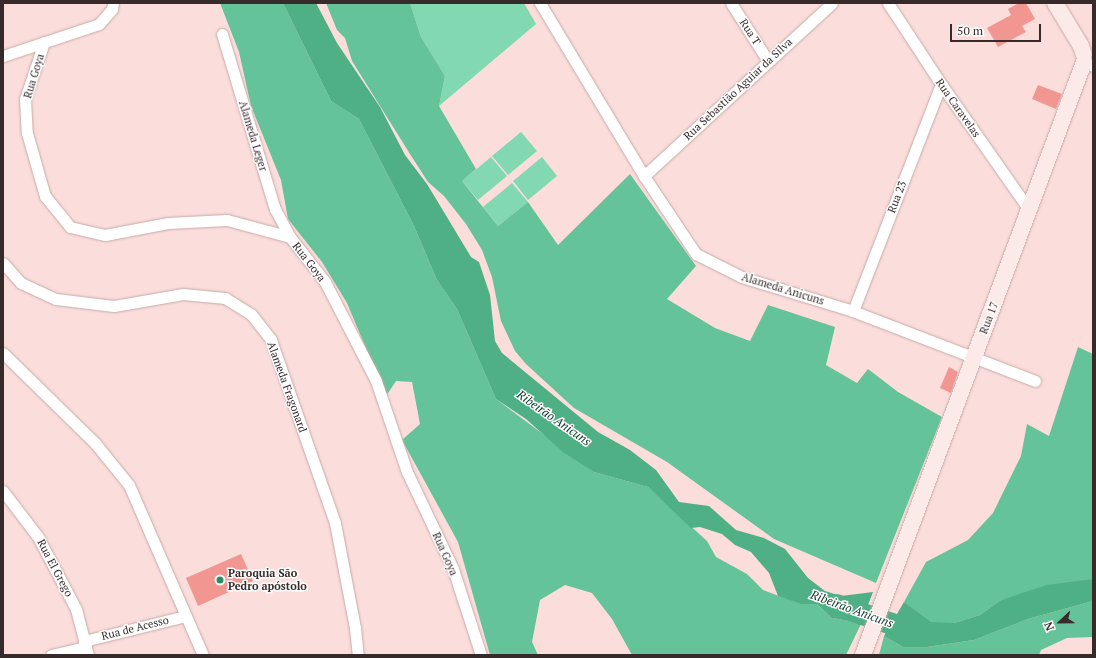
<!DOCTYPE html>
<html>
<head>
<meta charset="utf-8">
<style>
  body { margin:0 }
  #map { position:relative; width:1096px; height:658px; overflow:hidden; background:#fbdddb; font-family:"PT Serif",serif }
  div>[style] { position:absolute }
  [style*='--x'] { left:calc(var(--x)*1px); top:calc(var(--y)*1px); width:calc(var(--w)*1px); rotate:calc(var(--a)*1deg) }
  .green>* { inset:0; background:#82d8b0 }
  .forest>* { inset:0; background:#64c398 }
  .water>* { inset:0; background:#4faf85 }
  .river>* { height:22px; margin:-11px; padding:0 11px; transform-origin:11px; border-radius:11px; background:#4faf85 }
  .building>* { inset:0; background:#f19691 }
  .roads { filter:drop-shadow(0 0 1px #c6aaa7) drop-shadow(0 0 1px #c6aaa7) }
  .street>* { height:11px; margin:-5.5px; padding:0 5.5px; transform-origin:5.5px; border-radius:5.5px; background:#fff }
  .secondary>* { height:16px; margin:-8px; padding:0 8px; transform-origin:8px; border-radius:8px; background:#fceae8 }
  .dots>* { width:11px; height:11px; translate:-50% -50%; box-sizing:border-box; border:2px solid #fff; border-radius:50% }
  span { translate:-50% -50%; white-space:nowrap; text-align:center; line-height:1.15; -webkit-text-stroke:3px #fff; paint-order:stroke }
  .street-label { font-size:11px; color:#362b2a }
  .poi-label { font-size:11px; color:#362b2a; font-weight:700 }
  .left { translate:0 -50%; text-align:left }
  .water-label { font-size:12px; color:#073322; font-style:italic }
  .frame { position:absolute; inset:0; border:4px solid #362b2a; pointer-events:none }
  .north { position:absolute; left:1040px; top:602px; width:40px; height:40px; -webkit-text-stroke:3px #fff; paint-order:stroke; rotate:248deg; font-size:11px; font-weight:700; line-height:16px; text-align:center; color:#362b2a }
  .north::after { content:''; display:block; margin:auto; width:14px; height:18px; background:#362b2a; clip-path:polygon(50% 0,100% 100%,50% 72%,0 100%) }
  .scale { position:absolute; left:950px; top:24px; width:91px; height:18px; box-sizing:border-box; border:2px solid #362b2a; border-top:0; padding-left:5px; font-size:12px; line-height:14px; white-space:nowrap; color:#362b2a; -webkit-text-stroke:3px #fff; paint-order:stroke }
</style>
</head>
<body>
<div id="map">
  <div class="green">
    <div style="clip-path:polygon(410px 3px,524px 3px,536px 24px,439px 106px,445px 76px,421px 37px)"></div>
    <div style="clip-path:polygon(521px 132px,537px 151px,508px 175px,492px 156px)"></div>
    <div style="clip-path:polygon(491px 157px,507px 176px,478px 200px,462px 181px)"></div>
    <div style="clip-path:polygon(542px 157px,557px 176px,528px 200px,513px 181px)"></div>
    <div style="clip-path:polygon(512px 183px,528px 202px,498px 226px,483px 207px)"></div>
  </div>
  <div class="forest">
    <div style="clip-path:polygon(220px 3px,283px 3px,331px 101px,359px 119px,414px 226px,437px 280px,457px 309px,496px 399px,594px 472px,648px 487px,707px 541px,716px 557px,747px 574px,763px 590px,800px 604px,817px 604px,832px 618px,850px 621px,860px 626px,846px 655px,632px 655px,612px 619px,592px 593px,565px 585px,540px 600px,532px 642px,538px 655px,490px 655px,458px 542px,402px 440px,420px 424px,412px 382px,396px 381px,386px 396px,347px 303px,322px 262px,288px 219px,281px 180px,251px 106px,239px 52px)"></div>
    <div style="clip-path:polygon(326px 3px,410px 3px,421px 37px,445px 76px,439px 106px,476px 169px,462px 181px,498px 226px,528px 202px,558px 245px,630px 174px,696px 266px,667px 299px,715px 328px,750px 341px,768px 305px,835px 327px,826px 365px,857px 383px,868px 369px,898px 392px,942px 417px,876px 583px,774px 539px,667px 462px,574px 408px,526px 364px,515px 351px,501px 321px,492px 277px,482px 250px,466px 224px,444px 196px,428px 182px,410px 154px,352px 61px,345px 38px,337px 30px)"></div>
    <div style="clip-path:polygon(1078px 347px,1093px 354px,1093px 579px,1001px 600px,980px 615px,954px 623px,931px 623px,904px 602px,926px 562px,968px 540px,993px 513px,1021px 456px,1027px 424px,1049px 436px)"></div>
    <div style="clip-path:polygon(1093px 601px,1093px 637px,1067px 638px,1041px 650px,1039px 655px,879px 655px,884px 636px,903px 647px,927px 647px,974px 640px,1028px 619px)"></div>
  </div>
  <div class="water">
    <div style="clip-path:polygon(283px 3px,316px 3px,337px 43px,380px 107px,405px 155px,427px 184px,471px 257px,479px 262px,490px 295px,495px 341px,502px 353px,598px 432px,630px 450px,656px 470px,679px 502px,709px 506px,736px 530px,764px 538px,785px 549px,808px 578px,825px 591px,841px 596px,873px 592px,860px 626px,850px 621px,832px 618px,817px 604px,800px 604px,778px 596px,769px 573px,751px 552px,735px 545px,722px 534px,700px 527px,691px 528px,648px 487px,594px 472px,563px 452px,526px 419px,496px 399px,457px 309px,437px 280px,414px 226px,359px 119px,331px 101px)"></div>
    <div style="clip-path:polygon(1093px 579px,1093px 601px,1028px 619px,974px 640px,927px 647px,903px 647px,884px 636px,904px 602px,931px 622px,954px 623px,980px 615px,1001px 600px,1047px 585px)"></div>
  </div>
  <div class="river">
    <div style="--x:836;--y:605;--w:65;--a:18.7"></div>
    <div style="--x:898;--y:626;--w:22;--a:8"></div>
  </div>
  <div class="building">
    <div style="clip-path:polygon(1019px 3px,1026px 3px,1035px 19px,1022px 26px,1026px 32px,998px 47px,987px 28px,1011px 15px,1008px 9px)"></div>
    <div style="clip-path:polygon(1038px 85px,1062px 94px,1056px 109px,1032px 99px)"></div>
    <div style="clip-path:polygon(949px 367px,958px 372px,951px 393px,940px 388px)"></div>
    <div style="clip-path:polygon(241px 554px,253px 581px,198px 606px,186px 578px)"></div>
  </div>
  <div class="roads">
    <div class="street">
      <div style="--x:540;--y:3;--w:202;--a:59"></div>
      <div style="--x:644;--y:176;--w:94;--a:56.3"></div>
      <div style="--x:696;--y:254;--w:51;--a:26.6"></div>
      <div style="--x:742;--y:277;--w:116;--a:17"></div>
      <div style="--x:853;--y:311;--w:195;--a:21"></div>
      <div style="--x:731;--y:3;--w:69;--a:57.5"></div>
      <div style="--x:888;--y:3;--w:97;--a:56.8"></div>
      <div style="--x:941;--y:84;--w:155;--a:55"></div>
      <div style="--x:222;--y:34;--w:183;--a:73.2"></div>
      <div style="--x:275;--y:209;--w:32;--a:62"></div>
      <div style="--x:44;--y:42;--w:60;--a:108.4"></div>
      <div style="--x:25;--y:99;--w:34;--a:87"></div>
      <div style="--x:27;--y:133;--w:66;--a:74.1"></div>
      <div style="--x:45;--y:196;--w:40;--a:51"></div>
      <div style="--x:70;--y:227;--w:36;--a:13"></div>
      <div style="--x:105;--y:235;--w:64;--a:-10.8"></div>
      <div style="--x:168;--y:223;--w:59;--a:-2.9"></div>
      <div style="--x:227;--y:220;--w:65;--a:15.1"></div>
      <div style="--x:290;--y:237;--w:57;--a:52.1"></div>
      <div style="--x:325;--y:282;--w:111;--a:62.7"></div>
      <div style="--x:376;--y:381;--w:96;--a:71.2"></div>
      <div style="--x:407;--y:472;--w:107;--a:64.6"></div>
      <div style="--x:453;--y:569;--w:90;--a:72"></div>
      <div style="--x:3;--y:56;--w:101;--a:-18.4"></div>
      <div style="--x:99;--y:24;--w:20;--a:-49"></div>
      <div style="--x:112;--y:9;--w:6;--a:-81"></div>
      <div style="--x:1091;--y:65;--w:2;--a:27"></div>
      <div style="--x:644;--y:176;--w:255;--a:-42.6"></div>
      <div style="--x:3;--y:263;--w:27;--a:48"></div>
      <div style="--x:21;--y:283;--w:38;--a:25"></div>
      <div style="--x:56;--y:299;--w:58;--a:6.9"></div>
      <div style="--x:114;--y:306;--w:70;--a:-9.9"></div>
      <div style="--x:183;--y:294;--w:42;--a:5.4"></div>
      <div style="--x:225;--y:298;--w:31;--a:32"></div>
      <div style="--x:251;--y:314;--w:33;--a:52"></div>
      <div style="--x:271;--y:340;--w:194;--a:70.7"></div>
      <div style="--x:335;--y:523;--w:107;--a:79.2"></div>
      <div style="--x:355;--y:628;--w:27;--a:84"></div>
      <div style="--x:853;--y:311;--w:243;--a:-68.8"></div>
      <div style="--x:3;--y:353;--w:129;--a:44.4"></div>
      <div style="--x:95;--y:443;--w:54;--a:51"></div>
      <div style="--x:129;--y:485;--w:185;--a:66.5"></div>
      <div style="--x:3;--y:491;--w:58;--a:52.7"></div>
      <div style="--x:38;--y:537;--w:81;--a:62.2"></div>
      <div style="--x:76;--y:609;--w:48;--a:75.4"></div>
      <div style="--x:84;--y:641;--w:105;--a:-13.8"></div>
      <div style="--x:51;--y:655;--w:36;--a:-13"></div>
    </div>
    <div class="secondary">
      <div style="--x:1055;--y:3;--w:50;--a:58.8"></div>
      <div style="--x:1081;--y:46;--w:9;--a:72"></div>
      <div style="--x:863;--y:655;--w:633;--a:-69.56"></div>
    </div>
  </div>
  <div class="dots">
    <div style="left:220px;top:580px;background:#2a8b64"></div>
  </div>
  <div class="street-label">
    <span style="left:750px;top:32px;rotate:57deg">Rua T</span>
    <span style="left:34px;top:76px;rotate:-73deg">Rua Goya</span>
    <span style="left:738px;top:89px;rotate:-43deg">Rua Sebastião Aguiar da Silva</span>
    <span style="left:958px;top:108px;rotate:55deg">Rua Caravelas</span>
    <span style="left:253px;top:136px;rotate:73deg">Alameda Leger</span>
    <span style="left:897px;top:197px;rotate:-69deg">Rua 23</span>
    <span style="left:309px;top:262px;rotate:52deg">Rua Goya</span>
    <span style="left:783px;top:289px;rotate:17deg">Alameda Anicuns</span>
    <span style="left:989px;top:318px;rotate:-69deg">Rua 17</span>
    <span style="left:287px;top:387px;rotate:70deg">Alameda Fragonard</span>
    <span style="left:445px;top:554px;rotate:66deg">Rua Goya</span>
    <span style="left:55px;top:568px;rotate:62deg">Rua El Grego</span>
    <span style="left:135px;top:628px;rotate:-14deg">Rua de Acesso</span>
  </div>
  <div class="poi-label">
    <span class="left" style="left:228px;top:580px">Paroquia São<br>Pedro apóstolo</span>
  </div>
  <div class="water-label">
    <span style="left:554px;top:418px;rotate:35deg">Ribeirão Anicuns</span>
    <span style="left:852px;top:609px;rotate:20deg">Ribeirão Anicuns</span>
  </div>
  <div class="frame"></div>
  <div class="north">N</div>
  <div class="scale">50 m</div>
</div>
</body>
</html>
